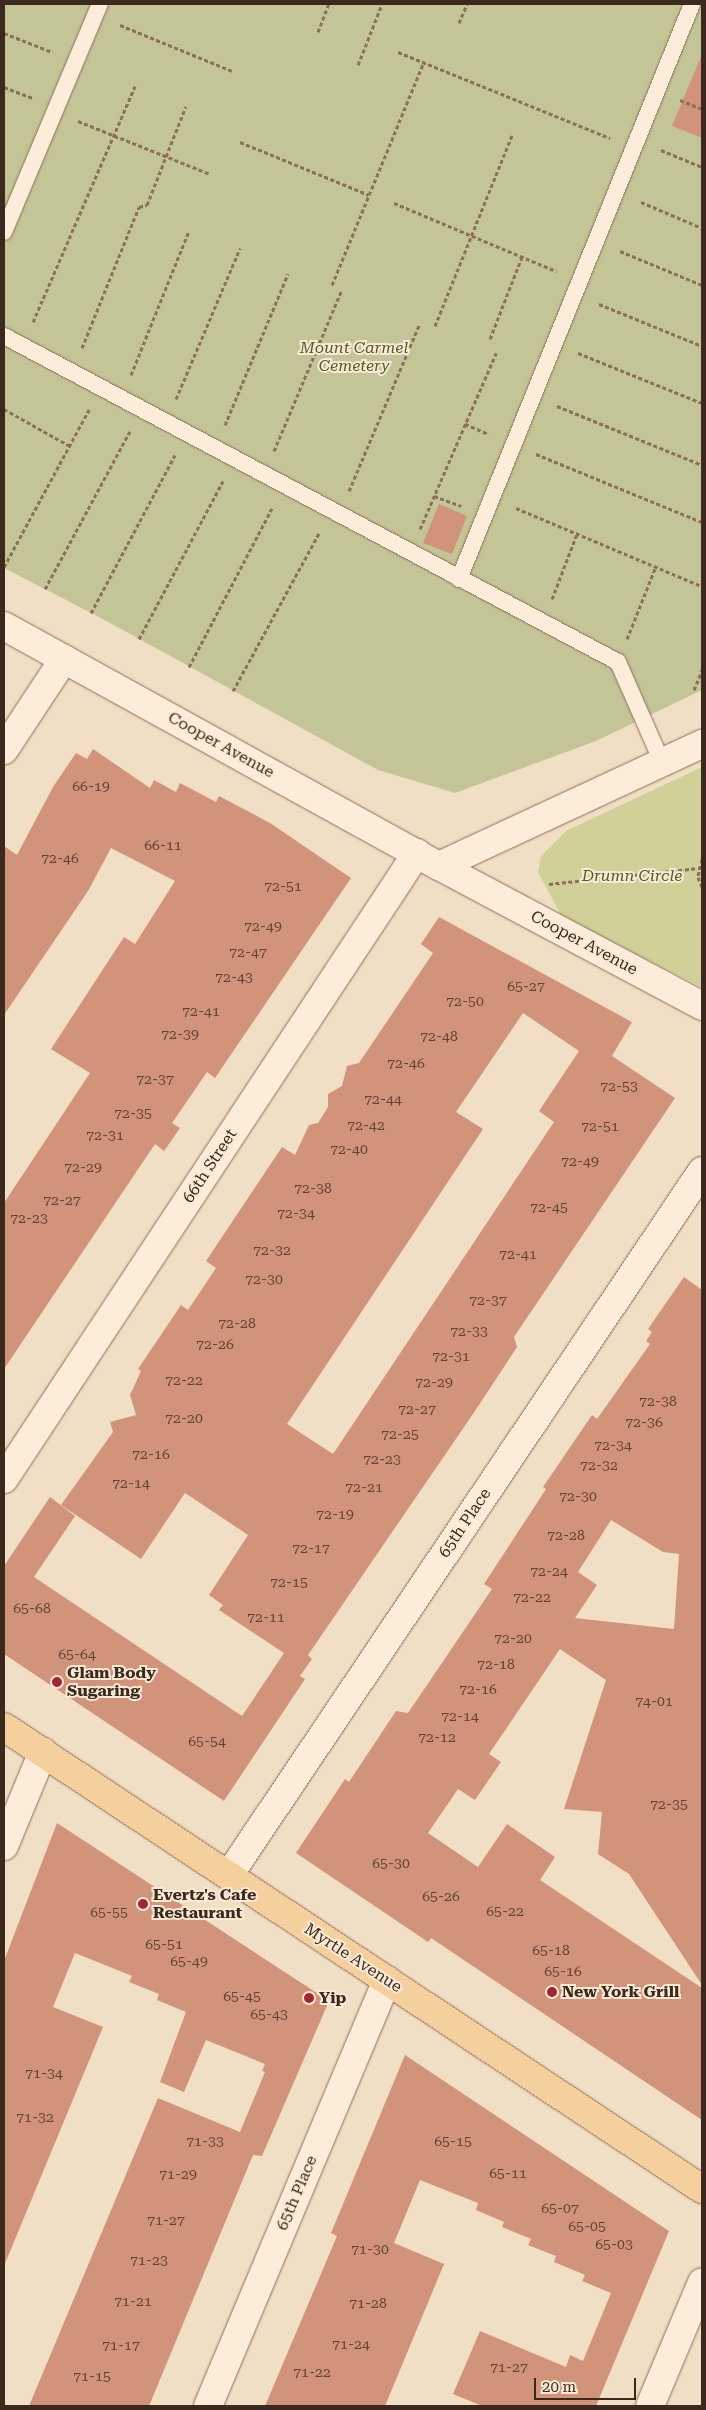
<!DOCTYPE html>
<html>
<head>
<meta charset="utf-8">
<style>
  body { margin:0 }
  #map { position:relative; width:706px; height:2410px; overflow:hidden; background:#f1dfc5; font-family:"Roboto Serif",serif }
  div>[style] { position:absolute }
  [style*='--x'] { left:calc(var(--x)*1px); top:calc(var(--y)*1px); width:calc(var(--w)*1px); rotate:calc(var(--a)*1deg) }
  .green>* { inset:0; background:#d0d098 }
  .cemetery>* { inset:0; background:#c4c597 }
  .building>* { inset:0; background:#d19379 }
  .path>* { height:3px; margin-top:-1.5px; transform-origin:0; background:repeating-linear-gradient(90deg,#8d6f5a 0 4px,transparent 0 6.5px) }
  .roads { filter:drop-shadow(0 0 1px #8d6f5a) drop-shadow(0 0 1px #8d6f5a) }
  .lane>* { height:16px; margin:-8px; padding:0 8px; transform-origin:8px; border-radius:8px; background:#fbedd9 }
  .street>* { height:28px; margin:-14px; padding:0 14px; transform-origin:14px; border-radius:14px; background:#fbedd9 }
  .secondary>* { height:28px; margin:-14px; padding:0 14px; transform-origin:14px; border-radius:14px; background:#fbedd9 }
  .primary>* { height:28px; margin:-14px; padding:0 14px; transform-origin:14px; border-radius:14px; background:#f5cf9c }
  .dots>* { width:14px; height:14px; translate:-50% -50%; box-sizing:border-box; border:2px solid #f8ead5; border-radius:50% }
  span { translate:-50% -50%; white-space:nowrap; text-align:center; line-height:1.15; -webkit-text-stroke:4px #f8ead5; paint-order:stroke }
  .number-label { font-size:14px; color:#614435 }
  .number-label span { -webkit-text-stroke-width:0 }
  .park-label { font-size:16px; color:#535a24; font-style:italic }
  .street-label { font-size:16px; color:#3c291e }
  .poi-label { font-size:16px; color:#3c291e; font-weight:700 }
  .left { translate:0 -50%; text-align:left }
  .frame { position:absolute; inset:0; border:5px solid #3c291e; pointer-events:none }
  .scale { position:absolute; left:534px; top:2378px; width:102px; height:22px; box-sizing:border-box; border:2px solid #3c291e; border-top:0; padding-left:6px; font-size:15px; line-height:18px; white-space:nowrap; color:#3c291e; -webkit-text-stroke:4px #f8ead5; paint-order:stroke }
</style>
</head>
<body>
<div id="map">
  <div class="green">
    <div style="clip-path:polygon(702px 767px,702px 987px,562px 917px,538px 872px,541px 856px,566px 831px)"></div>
  </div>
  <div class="cemetery">
    <div style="clip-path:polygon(4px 4px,702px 4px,702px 690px,596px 741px,455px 793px,378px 770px,99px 617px,4px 568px)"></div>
  </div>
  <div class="building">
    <div style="clip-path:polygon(702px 54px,702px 138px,672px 126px)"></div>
    <div style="clip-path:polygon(439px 504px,467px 516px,452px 554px,423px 543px)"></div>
    <div style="clip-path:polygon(93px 749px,150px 788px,154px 780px,176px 792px,180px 783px,216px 802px,219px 796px,270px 823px,351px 878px,215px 1078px,207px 1072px,172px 1123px,180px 1128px,164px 1151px,155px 1144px,4px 1369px,4px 1203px,90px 1073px,51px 1049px,124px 937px,135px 944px,175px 881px,111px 848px,88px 891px,4px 1015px,4px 846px,17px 855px,53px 787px,76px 753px,87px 759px)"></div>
    <div style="clip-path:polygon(evenodd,439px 917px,632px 1022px,612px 1056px,675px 1098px,514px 1337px,517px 1347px,475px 1411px,308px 1655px,312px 1659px,300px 1676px,305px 1679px,224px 1801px,4px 1654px,4px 1566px,50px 1497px,75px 1516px,34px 1577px,242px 1716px,284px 1653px,219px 1610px,223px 1605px,209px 1595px,248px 1535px,185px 1493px,141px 1559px,61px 1505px,113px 1432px,110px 1422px,136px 1415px,130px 1395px,141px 1371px,138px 1369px,181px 1305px,188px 1310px,216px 1268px,206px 1261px,282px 1147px,295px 1155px,309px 1125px,318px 1123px,328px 1107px,328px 1094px,342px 1086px,347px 1066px,359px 1063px,433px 953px,421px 944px,439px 917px,523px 1013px,579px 1051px,539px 1111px,554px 1122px,333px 1454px,287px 1424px,483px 1129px,456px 1112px,523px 1013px)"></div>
    <div style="clip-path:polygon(evenodd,684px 1277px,702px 1290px,702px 1985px,629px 1874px,598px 1854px,602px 1812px,564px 1809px,606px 1680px,560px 1649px,489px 1754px,501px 1762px,475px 1800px,458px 1789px,428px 1833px,478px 1867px,507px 1824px,555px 1857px,540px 1880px,702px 1988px,702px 2120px,431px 1938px,428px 1942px,296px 1853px,345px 1779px,349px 1782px,396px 1711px,408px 1713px,492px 1589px,484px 1584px,546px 1489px,543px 1487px,592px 1415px,597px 1419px,650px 1344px,646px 1341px,652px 1332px,648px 1329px,684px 1277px,611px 1520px,663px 1552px,679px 1554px,674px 1629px,575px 1618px,597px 1585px,578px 1572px,611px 1520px)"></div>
    <div style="clip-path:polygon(57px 1823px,329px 2001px,262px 2156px,253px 2155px,149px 2406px,29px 2406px,158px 2098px,240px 2132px,265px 2072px,262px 2071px,265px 2064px,206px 2040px,184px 2092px,160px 2082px,186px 2012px,157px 2000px,159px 1994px,129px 1982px,132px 1976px,75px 1953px,53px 2007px,103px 2027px,4px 2266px,4px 1961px)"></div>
    <div style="clip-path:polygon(405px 2055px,669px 2231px,596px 2406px,482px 2406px,453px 2394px,480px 2331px,566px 2367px,570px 2355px,583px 2361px,611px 2293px,582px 2281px,585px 2275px,554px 2262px,556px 2256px,528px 2245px,531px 2239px,502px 2227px,504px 2222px,476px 2210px,478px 2203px,420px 2180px,394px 2243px,444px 2264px,385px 2406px,265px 2406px,337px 2236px,331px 2233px)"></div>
  </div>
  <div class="path">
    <div style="--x:459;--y:23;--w:21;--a:-67"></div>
    <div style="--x:120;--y:25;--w:121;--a:22.3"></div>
    <div style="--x:318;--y:32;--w:30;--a:-69"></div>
    <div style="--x:4;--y:33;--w:52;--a:21.6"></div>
    <div style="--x:398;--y:52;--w:229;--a:22.1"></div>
    <div style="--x:358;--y:65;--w:66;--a:-68.5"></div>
    <div style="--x:4;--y:87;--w:30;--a:21"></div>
    <div style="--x:680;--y:100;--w:24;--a:22"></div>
    <div style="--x:78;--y:121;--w:142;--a:21.9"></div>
    <div style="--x:240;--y:142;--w:139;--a:22.3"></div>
    <div style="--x:661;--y:150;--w:44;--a:22.5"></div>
    <div style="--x:641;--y:202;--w:66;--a:23.1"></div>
    <div style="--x:394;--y:203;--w:176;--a:22.8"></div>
    <div style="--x:620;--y:251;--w:89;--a:22.5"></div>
    <div style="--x:332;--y:285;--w:241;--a:-67.6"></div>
    <div style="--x:599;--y:304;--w:111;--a:22.2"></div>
    <div style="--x:33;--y:322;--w:257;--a:-66.6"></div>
    <div style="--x:435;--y:326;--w:206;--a:-68"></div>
    <div style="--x:490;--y:339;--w:88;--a:-68.7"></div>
    <div style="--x:82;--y:348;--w:152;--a:-68"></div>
    <div style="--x:139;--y:207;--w:8;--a:-14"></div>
    <div style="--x:147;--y:205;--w:106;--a:-68.5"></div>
    <div style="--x:578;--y:353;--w:134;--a:22"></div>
    <div style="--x:131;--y:375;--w:155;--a:-68.1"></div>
    <div style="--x:176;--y:399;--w:164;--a:-67"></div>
    <div style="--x:557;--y:406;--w:157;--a:22.1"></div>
    <div style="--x:4;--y:409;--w:76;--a:29.3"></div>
    <div style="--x:465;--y:424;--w:26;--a:23"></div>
    <div style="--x:225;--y:425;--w:164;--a:-67.4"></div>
    <div style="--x:274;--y:451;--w:173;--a:-67.2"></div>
    <div style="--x:536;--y:454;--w:179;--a:22.3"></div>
    <div style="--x:349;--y:491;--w:182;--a:-67.1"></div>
    <div style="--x:434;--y:496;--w:29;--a:20"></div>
    <div style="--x:516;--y:508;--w:202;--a:22.8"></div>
    <div style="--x:420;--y:529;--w:192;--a:-66.6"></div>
    <div style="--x:4;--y:567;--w:179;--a:-61.6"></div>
    <div style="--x:45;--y:589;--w:179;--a:-61.7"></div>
    <div style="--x:552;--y:599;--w:70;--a:-69"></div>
    <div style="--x:91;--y:613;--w:179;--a:-62"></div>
    <div style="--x:139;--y:639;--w:179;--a:-62"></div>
    <div style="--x:627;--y:639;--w:79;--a:-68.3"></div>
    <div style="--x:189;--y:667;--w:179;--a:-62.4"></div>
    <div style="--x:694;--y:690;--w:22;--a:-68"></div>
    <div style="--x:233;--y:691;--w:180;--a:-61.4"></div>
    <div style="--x:702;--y:859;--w:18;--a:103"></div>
    <div style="--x:698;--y:877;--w:11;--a:68"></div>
    <div style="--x:549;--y:884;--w:151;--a:-6.1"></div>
  </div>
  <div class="roads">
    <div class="lane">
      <div style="--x:4;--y:232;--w:247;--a:-67.2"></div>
      <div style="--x:4;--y:336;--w:695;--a:27.97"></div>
      <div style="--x:618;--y:662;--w:109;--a:66.3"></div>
      <div style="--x:459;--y:579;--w:620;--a:-67.94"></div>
    </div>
    <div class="street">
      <div style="--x:4;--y:750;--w:109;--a:-56.6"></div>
      <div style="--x:4;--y:1479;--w:750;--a:-56.59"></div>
      <div style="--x:4;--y:1846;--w:102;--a:-67.5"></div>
      <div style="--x:229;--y:1875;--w:848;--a:-56.1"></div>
      <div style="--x:208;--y:2406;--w:462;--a:-67.2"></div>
      <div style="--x:650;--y:2406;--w:134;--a:-67.2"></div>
    </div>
    <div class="secondary">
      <div style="--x:4;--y:626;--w:497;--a:28.9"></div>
      <div style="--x:439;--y:866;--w:298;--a:28"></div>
      <div style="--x:439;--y:866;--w:290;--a:-24.9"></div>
    </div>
    <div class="primary">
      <div style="--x:4;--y:1727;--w:837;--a:33.5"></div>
    </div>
  </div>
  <div class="dots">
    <div style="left:57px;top:1682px;background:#a02635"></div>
    <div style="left:143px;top:1904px;background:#a02635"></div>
    <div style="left:552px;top:1992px;background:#a02635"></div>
    <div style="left:309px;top:1998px;background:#a02635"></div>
  </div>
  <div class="number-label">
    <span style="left:91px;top:786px">66-19</span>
    <span style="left:163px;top:845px">66-11</span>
    <span style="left:60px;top:858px">72-46</span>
    <span style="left:283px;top:886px">72-51</span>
    <span style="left:263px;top:926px">72-49</span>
    <span style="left:248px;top:952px">72-47</span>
    <span style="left:234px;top:977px">72-43</span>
    <span style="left:526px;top:986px">65-27</span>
    <span style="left:465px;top:1001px">72-50</span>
    <span style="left:201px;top:1011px">72-41</span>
    <span style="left:180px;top:1034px">72-39</span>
    <span style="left:439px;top:1036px">72-48</span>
    <span style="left:406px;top:1063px">72-46</span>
    <span style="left:155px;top:1079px">72-37</span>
    <span style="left:619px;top:1086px">72-53</span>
    <span style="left:383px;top:1099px">72-44</span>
    <span style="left:133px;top:1113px">72-35</span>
    <span style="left:366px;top:1125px">72-42</span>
    <span style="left:600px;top:1126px">72-51</span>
    <span style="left:105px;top:1135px">72-31</span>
    <span style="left:349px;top:1149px">72-40</span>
    <span style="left:580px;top:1161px">72-49</span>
    <span style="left:83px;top:1167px">72-29</span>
    <span style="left:313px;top:1188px">72-38</span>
    <span style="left:62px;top:1200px">72-27</span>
    <span style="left:549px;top:1207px">72-45</span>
    <span style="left:296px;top:1213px">72-34</span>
    <span style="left:29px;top:1218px">72-23</span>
    <span style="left:272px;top:1250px">72-32</span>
    <span style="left:518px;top:1254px">72-41</span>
    <span style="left:264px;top:1279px">72-30</span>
    <span style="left:488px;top:1300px">72-37</span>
    <span style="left:237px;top:1323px">72-28</span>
    <span style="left:469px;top:1331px">72-33</span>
    <span style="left:215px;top:1344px">72-26</span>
    <span style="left:451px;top:1356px">72-31</span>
    <span style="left:184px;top:1380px">72-22</span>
    <span style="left:434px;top:1382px">72-29</span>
    <span style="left:658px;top:1401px">72-38</span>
    <span style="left:417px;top:1409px">72-27</span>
    <span style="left:184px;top:1418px">72-20</span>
    <span style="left:644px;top:1422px">72-36</span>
    <span style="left:400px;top:1434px">72-25</span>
    <span style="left:613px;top:1445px">72-34</span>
    <span style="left:151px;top:1454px">72-16</span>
    <span style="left:382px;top:1459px">72-23</span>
    <span style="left:599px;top:1465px">72-32</span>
    <span style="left:131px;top:1483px">72-14</span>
    <span style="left:364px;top:1487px">72-21</span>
    <span style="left:578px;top:1496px">72-30</span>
    <span style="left:335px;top:1514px">72-19</span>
    <span style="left:566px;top:1535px">72-28</span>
    <span style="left:311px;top:1548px">72-17</span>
    <span style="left:549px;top:1571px">72-24</span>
    <span style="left:289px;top:1582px">72-15</span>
    <span style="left:532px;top:1597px">72-22</span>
    <span style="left:32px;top:1608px">65-68</span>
    <span style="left:266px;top:1617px">72-11</span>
    <span style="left:513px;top:1638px">72-20</span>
    <span style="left:77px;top:1654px">65-64</span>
    <span style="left:496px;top:1664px">72-18</span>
    <span style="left:478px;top:1689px">72-16</span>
    <span style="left:654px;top:1701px">74-01</span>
    <span style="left:460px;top:1716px">72-14</span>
    <span style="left:437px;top:1737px">72-12</span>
    <span style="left:207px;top:1741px">65-54</span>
    <span style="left:669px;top:1804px">72-35</span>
    <span style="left:391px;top:1863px">65-30</span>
    <span style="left:441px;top:1896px">65-26</span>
    <span style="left:505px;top:1911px">65-22</span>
    <span style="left:109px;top:1912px">65-55</span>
    <span style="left:164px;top:1944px">65-51</span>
    <span style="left:551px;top:1950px">65-18</span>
    <span style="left:189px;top:1961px">65-49</span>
    <span style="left:563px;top:1971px">65-16</span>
    <span style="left:242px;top:1996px">65-45</span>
    <span style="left:269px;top:2014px">65-43</span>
    <span style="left:44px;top:2073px">71-34</span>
    <span style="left:35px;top:2117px">71-32</span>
    <span style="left:205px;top:2141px">71-33</span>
    <span style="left:453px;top:2141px">65-15</span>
    <span style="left:508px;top:2173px">65-11</span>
    <span style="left:178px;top:2174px">71-29</span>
    <span style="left:560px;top:2208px">65-07</span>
    <span style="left:166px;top:2220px">71-27</span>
    <span style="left:587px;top:2226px">65-05</span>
    <span style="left:614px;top:2244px">65-03</span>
    <span style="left:370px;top:2249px">71-30</span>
    <span style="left:149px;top:2260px">71-23</span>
    <span style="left:133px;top:2301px">71-21</span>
    <span style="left:368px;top:2303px">71-28</span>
    <span style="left:351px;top:2344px">71-24</span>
    <span style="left:121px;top:2345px">71-17</span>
    <span style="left:509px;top:2367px">71-27</span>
    <span style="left:312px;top:2372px">71-22</span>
    <span style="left:92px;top:2376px">71-15</span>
  </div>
  <div class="park-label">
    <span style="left:354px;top:357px">Mount Carmel<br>Cemetery</span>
    <span style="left:632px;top:876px">Drumn Circle</span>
  </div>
  <div class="street-label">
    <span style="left:221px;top:745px;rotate:29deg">Cooper Avenue</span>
    <span style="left:584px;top:943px;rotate:28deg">Cooper Avenue</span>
    <span style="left:210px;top:1166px;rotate:-57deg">66th Street</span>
    <span style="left:465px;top:1523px;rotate:-56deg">65th Place</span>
    <span style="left:353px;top:1958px;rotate:33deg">Myrtle Avenue</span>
    <span style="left:297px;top:2193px;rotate:-67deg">65th Place</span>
  </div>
  <div class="poi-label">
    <span class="left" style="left:67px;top:1682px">Glam Body<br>Sugaring</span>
    <span class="left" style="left:153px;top:1904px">Evertz's Cafe<br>Restaurant</span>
    <span class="left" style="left:562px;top:1992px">New York Grill</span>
    <span class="left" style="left:319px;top:1998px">Yip</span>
  </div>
  <div class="frame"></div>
  <div class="scale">20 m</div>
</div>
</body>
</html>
